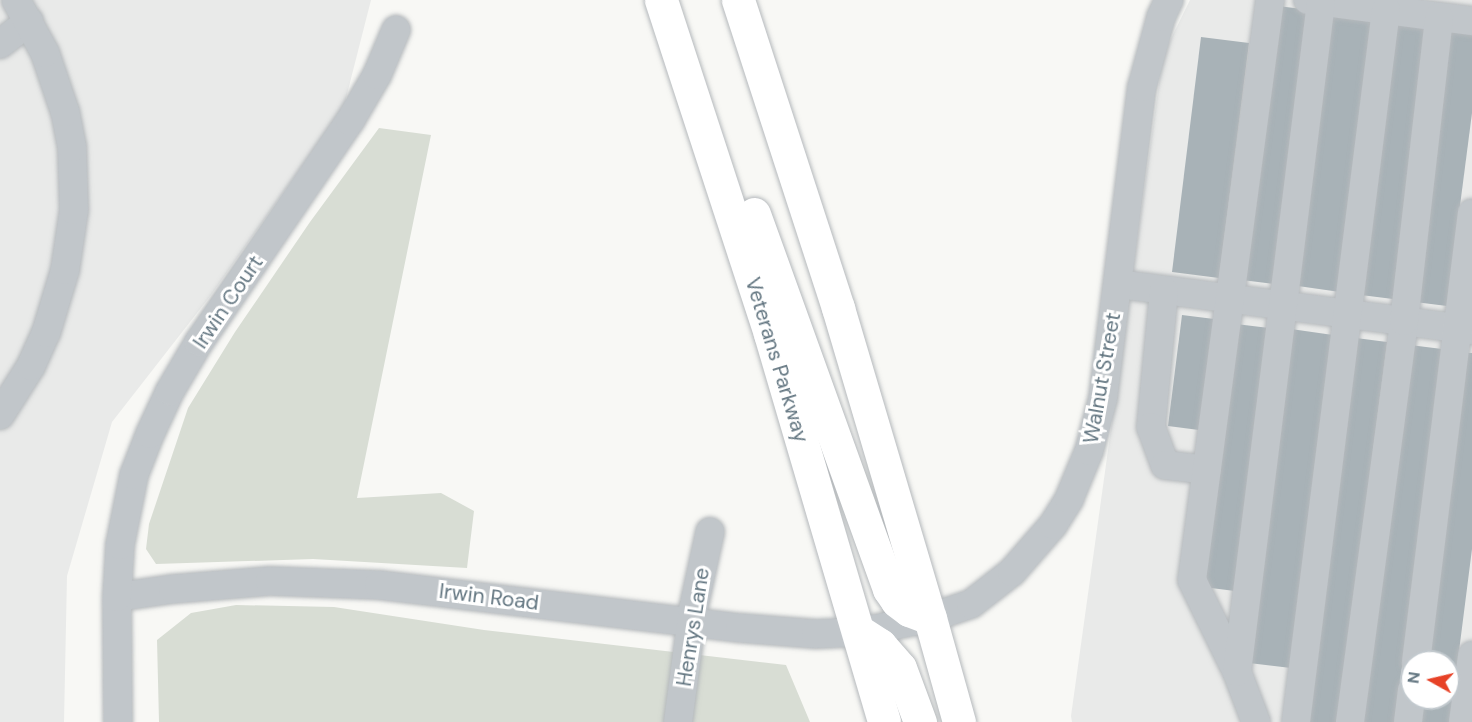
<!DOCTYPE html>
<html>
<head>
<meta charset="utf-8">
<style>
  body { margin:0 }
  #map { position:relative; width:1472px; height:722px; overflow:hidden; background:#f8f8f5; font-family:"DM Sans",sans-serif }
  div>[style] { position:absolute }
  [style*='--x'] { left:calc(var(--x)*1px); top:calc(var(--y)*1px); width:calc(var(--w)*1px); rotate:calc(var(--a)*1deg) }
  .built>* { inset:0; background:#e9eae9 }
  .green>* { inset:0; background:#d8ddd4 }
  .building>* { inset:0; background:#a8b2b7 }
  .roads { filter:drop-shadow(0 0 2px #b5b9bc) drop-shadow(0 0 2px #b5b9bc) }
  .minor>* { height:28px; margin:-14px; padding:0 14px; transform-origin:14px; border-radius:14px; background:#c1c6ca }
  .highway>* { height:33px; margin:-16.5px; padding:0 16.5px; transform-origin:16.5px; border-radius:16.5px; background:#fff }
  span { translate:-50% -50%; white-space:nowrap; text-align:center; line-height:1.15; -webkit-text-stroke:6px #fff; paint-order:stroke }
  .street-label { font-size:21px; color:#637681 }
  .north { position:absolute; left:1400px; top:650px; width:60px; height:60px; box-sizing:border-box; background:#fff; border:2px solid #c1c8cd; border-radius:50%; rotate:278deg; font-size:16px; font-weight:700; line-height:24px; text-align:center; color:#637681 }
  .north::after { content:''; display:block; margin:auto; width:21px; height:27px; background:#e74227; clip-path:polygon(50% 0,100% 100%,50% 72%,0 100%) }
</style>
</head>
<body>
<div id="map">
  <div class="built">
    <div style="clip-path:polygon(0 0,371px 0,344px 106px,211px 295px,112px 422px,67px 576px,64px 722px,0 722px)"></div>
    <div style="clip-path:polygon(evenodd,1190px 0,1472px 0,1472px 722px,1072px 722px,1071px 716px,1163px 55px,1190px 0,1412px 662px,1448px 662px,1448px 698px,1412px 698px,1412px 662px)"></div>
  </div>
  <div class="green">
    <div style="clip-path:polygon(379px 128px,431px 135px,357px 498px,441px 493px,474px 511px,467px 568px,313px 559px,156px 564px,146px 549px,149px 524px,188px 408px,235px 332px,310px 222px)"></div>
    <div style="clip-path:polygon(236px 605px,334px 607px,484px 630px,786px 665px,810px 722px,159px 722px,157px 640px,191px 613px)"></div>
  </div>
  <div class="building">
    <div style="clip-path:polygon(1278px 6px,1310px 10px,1274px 284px,1242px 280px)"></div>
    <div style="clip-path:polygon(1332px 12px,1374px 18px,1340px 292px,1298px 286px)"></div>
    <div style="clip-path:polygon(1398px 22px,1429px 26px,1393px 299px,1361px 295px)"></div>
    <div style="clip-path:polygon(1451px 29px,1472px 31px,1472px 113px,1447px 306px,1415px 302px)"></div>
    <div style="clip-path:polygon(1201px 37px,1249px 43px,1219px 278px,1172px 272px)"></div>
    <div style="clip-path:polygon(1182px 315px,1214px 319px,1199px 430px,1168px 426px)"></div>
    <div style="clip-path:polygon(1236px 324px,1269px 328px,1235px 591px,1203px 587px)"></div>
    <div style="clip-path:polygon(1291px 329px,1333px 335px,1291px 668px,1249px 663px)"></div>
    <div style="clip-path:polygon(1356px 338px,1387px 342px,1338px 722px,1306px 722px)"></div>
    <div style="clip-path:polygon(1410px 345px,1442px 349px,1395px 722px,1363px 722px)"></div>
    <div style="clip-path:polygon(1466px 353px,1472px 353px,1472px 549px,1450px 722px,1419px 722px,1422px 698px,1448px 698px,1448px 662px,1426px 662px)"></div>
  </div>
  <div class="roads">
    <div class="minor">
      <div style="--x:1308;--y:0;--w:165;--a:7.3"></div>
      <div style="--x:0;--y:44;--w:37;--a:-38"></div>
      <div style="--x:1118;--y:284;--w:357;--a:7.4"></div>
      <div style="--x:1164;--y:291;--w:137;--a:95.5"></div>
      <div style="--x:1151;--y:427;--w:40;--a:69.8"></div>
      <div style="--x:1165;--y:465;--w:42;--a:6.8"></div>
      <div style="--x:0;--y:415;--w:58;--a:-57.7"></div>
      <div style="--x:31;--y:366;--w:36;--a:-66"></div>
      <div style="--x:46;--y:333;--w:66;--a:-73.2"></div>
      <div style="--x:65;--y:270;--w:61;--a:-81.5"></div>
      <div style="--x:74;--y:210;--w:63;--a:-91.8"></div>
      <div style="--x:72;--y:147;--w:36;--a:-101"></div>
      <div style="--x:65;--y:112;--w:62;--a:-108.7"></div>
      <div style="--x:45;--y:53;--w:60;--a:-118.7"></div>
      <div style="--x:117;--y:597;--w:57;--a:-8.1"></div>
      <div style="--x:173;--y:589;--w:97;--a:-4.7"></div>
      <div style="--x:270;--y:581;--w:109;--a:2.1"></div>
      <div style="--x:379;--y:585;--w:364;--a:6.8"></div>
      <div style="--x:740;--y:628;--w:76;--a:4.5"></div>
      <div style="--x:816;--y:634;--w:44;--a:-2.6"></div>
      <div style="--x:860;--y:632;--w:71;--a:-11.3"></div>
      <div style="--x:930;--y:618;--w:43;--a:-18.9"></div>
      <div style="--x:971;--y:604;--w:52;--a:-38"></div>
      <div style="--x:1012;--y:572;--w:62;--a:-48.9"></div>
      <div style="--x:1053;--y:525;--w:31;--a:-58"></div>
      <div style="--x:1069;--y:499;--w:52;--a:-67.4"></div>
      <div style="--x:1089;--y:451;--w:55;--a:-75.2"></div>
      <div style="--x:1103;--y:398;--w:313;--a:-82.9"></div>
      <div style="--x:1142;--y:87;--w:73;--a:-74.8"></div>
      <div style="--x:1161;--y:17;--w:19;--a:-65"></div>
      <div style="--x:1416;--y:662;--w:452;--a:-82.9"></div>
      <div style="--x:1237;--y:672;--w:102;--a:-116.1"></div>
      <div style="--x:1192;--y:580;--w:585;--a:-82.34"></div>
      <div style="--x:118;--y:722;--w:125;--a:-90.5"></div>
      <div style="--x:117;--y:597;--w:52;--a:-86.7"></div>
      <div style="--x:120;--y:545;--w:71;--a:-78.7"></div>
      <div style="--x:134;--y:475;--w:44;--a:-68.7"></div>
      <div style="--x:150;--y:434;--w:47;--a:-65.1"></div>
      <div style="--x:170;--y:391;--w:57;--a:-59.4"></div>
      <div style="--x:199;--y:342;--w:268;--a:-55.7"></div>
      <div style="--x:350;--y:121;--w:53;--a:-59.6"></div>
      <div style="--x:377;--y:75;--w:49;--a:-67.1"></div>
      <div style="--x:678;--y:722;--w:113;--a:-82.4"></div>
      <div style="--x:693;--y:610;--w:80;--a:-77.7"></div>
      <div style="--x:1256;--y:722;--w:53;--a:-110.8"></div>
      <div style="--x:1237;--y:672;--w:675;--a:-82.85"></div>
      <div style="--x:1296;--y:722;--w:718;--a:-82.8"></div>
      <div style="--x:1350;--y:722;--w:405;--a:-82.3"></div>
      <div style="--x:1404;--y:321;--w:306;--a:-83.4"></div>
      <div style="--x:1408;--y:722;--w:32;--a:-83"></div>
      <div style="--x:1463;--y:722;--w:67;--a:-82.2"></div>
    </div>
    <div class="highway">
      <div style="--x:661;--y:0;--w:351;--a:71.9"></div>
      <div style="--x:770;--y:334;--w:404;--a:73.6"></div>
      <div style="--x:738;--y:0;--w:324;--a:72"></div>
      <div style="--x:838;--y:308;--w:323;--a:73.5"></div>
      <div style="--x:930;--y:618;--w:108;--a:74.4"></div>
      <div style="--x:754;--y:214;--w:399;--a:70.2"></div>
      <div style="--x:889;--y:589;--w:14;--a:56"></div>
      <div style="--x:897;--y:601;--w:15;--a:37"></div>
      <div style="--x:909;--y:610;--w:22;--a:21"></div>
      <div style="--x:860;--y:632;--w:24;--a:33"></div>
      <div style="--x:880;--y:645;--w:30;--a:49"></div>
      <div style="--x:900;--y:668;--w:58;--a:69.7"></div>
    </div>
  </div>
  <div class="street-label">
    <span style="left:228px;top:302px;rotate:-56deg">Irwin Court</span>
    <span style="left:777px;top:360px;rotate:73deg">Veterans Parkway</span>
    <span style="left:1102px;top:378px;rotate:-80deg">Walnut Street</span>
    <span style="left:489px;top:597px;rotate:7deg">Irwin Road</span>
    <span style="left:693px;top:627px;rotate:-81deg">Henrys Lane</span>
  </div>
  <div class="north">N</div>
</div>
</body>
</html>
